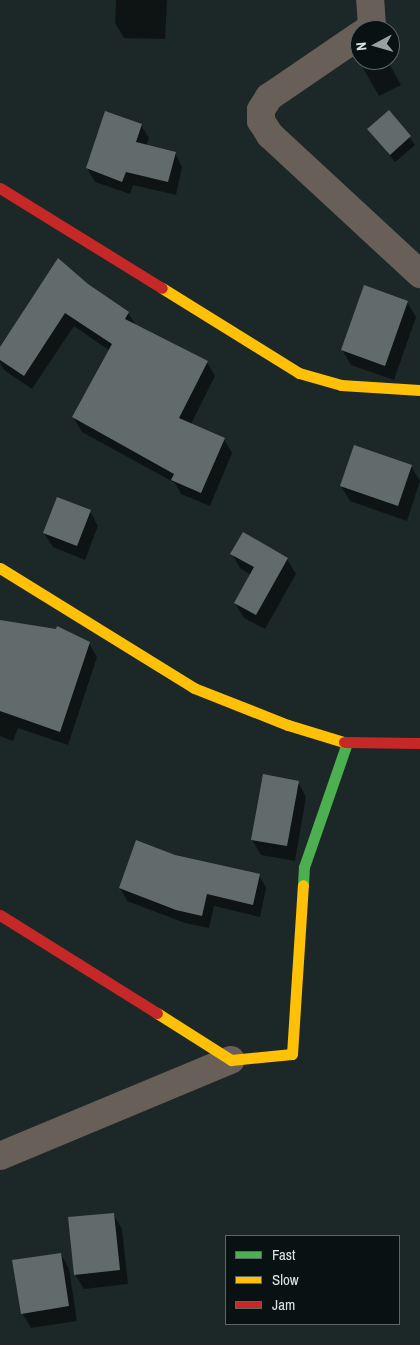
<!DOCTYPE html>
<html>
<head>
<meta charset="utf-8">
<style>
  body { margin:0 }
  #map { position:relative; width:420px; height:1345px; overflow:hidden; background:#1c2727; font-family:"Archivo Narrow",sans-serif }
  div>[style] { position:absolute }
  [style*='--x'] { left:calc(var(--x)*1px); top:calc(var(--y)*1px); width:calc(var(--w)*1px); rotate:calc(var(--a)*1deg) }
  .shadow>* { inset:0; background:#0007 }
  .building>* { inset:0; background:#626b6b }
  .street>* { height:28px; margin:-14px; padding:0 14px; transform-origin:14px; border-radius:14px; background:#685f59 }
  .fast>* { height:11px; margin:-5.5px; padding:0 5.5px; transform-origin:5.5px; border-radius:5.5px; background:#4caf50 }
  .slow>* { height:11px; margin:-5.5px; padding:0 5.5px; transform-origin:5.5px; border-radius:5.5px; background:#ffc107 }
  .jam>* { height:11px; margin:-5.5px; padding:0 5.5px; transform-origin:5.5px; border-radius:5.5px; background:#c62828 }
  span { translate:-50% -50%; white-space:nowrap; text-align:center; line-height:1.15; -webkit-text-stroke:5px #091212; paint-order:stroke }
  .legend { position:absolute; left:225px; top:1235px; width:175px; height:90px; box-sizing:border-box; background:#091212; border:1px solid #5b6666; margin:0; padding:6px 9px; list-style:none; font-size:15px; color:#d7e4e4 }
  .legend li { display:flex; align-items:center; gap:10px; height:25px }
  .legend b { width:25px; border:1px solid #5b6666 }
  .north { position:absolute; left:350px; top:20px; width:50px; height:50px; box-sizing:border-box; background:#091212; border:1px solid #5b6666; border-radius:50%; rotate:264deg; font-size:14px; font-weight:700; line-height:20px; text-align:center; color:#d7e4e4 }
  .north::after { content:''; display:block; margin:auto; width:18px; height:22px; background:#96a2a2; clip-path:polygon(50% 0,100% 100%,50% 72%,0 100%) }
</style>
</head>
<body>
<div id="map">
  <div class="shadow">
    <div style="clip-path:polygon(116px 0,167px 0,165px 39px,124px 38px,115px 23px)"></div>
    <div style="clip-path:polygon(365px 60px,387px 60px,401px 85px,379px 96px,360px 63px)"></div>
    <div style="clip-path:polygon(394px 118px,415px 145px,395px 162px,370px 130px)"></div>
    <div style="clip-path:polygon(141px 125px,149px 138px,146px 146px,175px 153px,182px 167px,176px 195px,133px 185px,130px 194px,95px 182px,87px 168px)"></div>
    <div style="clip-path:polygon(88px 285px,128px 313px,136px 325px,207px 362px,215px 376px,191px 424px,224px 439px,232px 453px,210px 506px,181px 494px,175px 483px,82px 432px,73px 417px,110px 351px,74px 326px,32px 389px,4px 370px,0 363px,0 349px)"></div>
    <div style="clip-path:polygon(407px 302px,416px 317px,394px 380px,351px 365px,342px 350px)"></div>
    <div style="clip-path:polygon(411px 466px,420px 481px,407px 521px,350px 501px,341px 486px)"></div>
    <div style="clip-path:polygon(90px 511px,98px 526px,85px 560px,53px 547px,44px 533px)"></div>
    <div style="clip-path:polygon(244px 533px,287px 559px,296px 574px,265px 629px,244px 618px,235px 603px,251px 575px,240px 568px,232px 554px)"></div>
    <div style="clip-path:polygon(0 621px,89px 643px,97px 657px,68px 745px,18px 728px,13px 741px,0 736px)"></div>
    <div style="clip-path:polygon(298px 782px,306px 797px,295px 861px,261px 855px,252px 840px)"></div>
    <div style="clip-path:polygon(175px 856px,259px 875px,266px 888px,260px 917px,214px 906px,209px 928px,185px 923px,127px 901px,120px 888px)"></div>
    <div style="clip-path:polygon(113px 1214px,122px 1229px,128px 1284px,84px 1289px,75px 1274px)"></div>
    <div style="clip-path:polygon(61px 1254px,69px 1269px,77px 1321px,31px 1328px,22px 1313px)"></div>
  </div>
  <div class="building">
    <div style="clip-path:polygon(389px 110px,411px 136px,390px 155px,367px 129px)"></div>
    <div style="clip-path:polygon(105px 111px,142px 124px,136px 142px,176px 152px,168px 182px,126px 172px,122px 182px,86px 168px)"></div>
    <div style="clip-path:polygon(58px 258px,88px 284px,129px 312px,125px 319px,208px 361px,179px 418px,225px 438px,201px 493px,171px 480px,174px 474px,72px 417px,112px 344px,65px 313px,24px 376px,0 360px,0 347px)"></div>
    <div style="clip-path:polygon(364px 285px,408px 301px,385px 366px,341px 350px)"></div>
    <div style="clip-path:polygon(354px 445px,412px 465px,398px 506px,340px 486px)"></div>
    <div style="clip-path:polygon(57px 497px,91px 510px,77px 546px,43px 533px)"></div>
    <div style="clip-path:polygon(243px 532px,288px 558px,256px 615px,234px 603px,254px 567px,230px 554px)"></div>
    <div style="clip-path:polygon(0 620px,56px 629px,57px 626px,90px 642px,60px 732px,0 711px)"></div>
    <div style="clip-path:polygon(263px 774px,299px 781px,287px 846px,251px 840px)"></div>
    <div style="clip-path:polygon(136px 840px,175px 855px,260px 874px,253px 905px,207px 894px,202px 916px,176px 910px,119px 888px)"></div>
    <div style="clip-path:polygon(114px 1213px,120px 1270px,74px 1275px,68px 1217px)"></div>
    <div style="clip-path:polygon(61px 1253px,69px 1306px,21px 1314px,12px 1260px)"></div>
  </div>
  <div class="street">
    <div style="--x:367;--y:30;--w:6;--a:-39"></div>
    <div style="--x:372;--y:26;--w:26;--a:-94"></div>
    <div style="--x:360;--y:35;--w:110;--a:145.7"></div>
    <div style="--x:269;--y:97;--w:15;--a:122"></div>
    <div style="--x:261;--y:110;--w:11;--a:90"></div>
    <div style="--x:261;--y:121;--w:17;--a:57"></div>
    <div style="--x:270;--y:135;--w:205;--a:42.8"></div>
    <div style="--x:0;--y:1156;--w:250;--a:-22.6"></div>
  </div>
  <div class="fast">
    <div style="--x:303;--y:885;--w:18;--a:-87"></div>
    <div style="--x:304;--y:867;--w:131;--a:-70.9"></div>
  </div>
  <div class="slow">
    <div style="--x:162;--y:288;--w:161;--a:31.8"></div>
    <div style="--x:299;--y:373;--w:44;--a:15.9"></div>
    <div style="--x:341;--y:385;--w:79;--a:3.6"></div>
    <div style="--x:0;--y:568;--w:228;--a:31.7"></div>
    <div style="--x:194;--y:688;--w:101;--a:21.5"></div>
    <div style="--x:288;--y:725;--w:59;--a:16.9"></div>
    <div style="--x:157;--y:1013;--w:88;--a:32.4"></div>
    <div style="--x:231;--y:1060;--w:61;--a:-5.6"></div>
    <div style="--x:292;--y:1054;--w:169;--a:-86.3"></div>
  </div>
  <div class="jam">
    <div style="--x:0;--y:188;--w:190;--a:31.7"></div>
    <div style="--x:344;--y:742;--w:76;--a:0.8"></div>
    <div style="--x:0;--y:915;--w:185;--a:32"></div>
  </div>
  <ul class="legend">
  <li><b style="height:6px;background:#4caf50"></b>Fast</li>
  <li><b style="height:6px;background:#ffc107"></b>Slow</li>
  <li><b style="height:6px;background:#c62828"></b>Jam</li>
  </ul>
  <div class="north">N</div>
</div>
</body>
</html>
